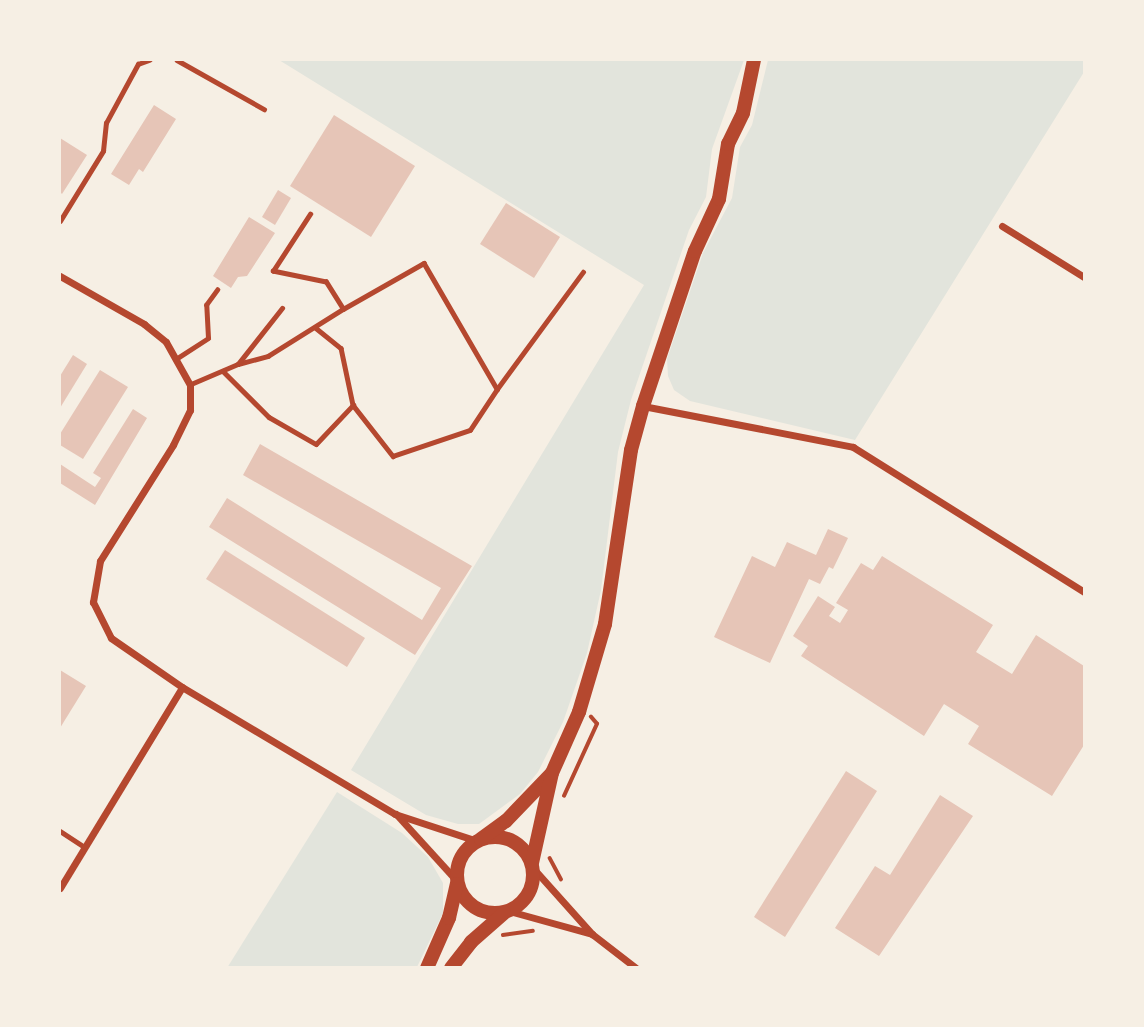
<!DOCTYPE html>
<html>
<head>
<meta charset="utf-8">
<style>
  body { margin:0 }
  #map { position:relative; width:1144px; height:1027px; overflow:hidden; background:#f6efe4; font-family:Arial,sans-serif }
  div>[style] { position:absolute }
  [style*='--x'] { left:calc(var(--x)*1px); top:calc(var(--y)*1px); width:calc(var(--w)*1px); rotate:calc(var(--a)*1deg) }
  .green>* { inset:0; background:#e2e4dc }
  .building>* { inset:0; background:#e6c5b7 }
  .path>* { height:3.5px; margin:-1.75px; padding:0 1.75px; transform-origin:1.75px; border-radius:1.75px; background:#b5482f }
  .service>* { height:4.5px; margin:-2.25px; padding:0 2.25px; transform-origin:2.25px; border-radius:2.25px; background:#b5482f }
  .minor>* { height:7px; margin:-3.5px; padding:0 3.5px; transform-origin:3.5px; border-radius:3.5px; background:#b5482f }
  .secondary>* { height:14px; margin:-7px; padding:0 7px; transform-origin:7px; border-radius:7px; background:#b5482f }
  .secondary>.ring { margin:-7px; padding:0; box-sizing:content-box; background:none; border:14px solid #b5482f; border-radius:50% }
  span { translate:-50% -50%; white-space:nowrap; text-align:center; line-height:1.15; -webkit-text-stroke:5px #f6efe4; paint-order:stroke }
  .frame { position:absolute; inset:0; border:61px solid #f6efe4; pointer-events:none }
</style>
</head>
<body>
<div id="map">
  <div class="green">
    <div style="clip-path:polygon(279px 60px,744px 60px,712px 149px,706px 197px,689px 230px,631px 400px,618px 452px,601px 590px,587px 653px,563px 722px,538px 772px,520px 794px,479px 824px,458px 824px,426px 815px,351px 770px,644px 285px)"></div>
    <div style="clip-path:polygon(768px 60px,1084px 60px,1084px 72px,855px 440px,690px 401px,674px 390px,668px 376px,667px 359px,703px 253px,732px 198px,740px 147px,752px 125px)"></div>
    <div style="clip-path:polygon(337px 792px,402px 833px,428px 857px,443px 883px,443px 913px,417px 967px,227px 968px)"></div>
  </div>
  <div class="building">
    <div style="clip-path:polygon(154px 105px,176px 119px,143px 172px,139px 169px,129px 185px,111px 174px)"></div>
    <div style="clip-path:polygon(334px 115px,415px 166px,371px 237px,290px 186px)"></div>
    <div style="clip-path:polygon(60px 138px,87px 155px,62px 194px,60px 192px)"></div>
    <div style="clip-path:polygon(278px 190px,291px 198px,275px 225px,262px 217px)"></div>
    <div style="clip-path:polygon(506px 203px,560px 237px,534px 278px,480px 244px)"></div>
    <div style="clip-path:polygon(249px 217px,275px 233px,247px 276px,238px 277px,231px 288px,213px 276px)"></div>
    <div style="clip-path:polygon(73px 355px,87px 364px,60px 408px,60px 376px)"></div>
    <div style="clip-path:polygon(100px 370px,128px 387px,83px 459px,60px 445px,60px 434px)"></div>
    <div style="clip-path:polygon(133px 409px,147px 418px,95px 505px,60px 483px,60px 464px,95px 487px,101px 478px,93px 473px)"></div>
    <div style="clip-path:polygon(260px 444px,472px 566px,415px 655px,209px 527px,227px 498px,422px 620px,441px 588px,243px 475px)"></div>
    <div style="clip-path:polygon(828px 529px,848px 538px,833px 569px,829px 567px,820px 584px,809px 579px,770px 663px,714px 637px,752px 556px,775px 567px,787px 542px,816px 555px)"></div>
    <div style="clip-path:polygon(225px 550px,365px 638px,347px 667px,206px 579px)"></div>
    <div style="clip-path:polygon(882px 556px,993px 625px,976px 652px,1012px 674px,1036px 635px,1084px 666px,1084px 745px,1052px 796px,968px 744px,979px 726px,944px 704px,924px 736px,801px 656px,808px 646px,793px 636px,818px 596px,835px 607px,829px 616px,840px 623px,848px 610px,836px 603px,861px 563px,873px 570px)"></div>
    <div style="clip-path:polygon(60px 670px,86px 686px,60px 728px)"></div>
    <div style="clip-path:polygon(846px 771px,877px 791px,785px 937px,754px 917px)"></div>
    <div style="clip-path:polygon(940px 795px,973px 816px,879px 956px,835px 928px,875px 866px,890px 875px)"></div>
  </div>
  <div class="path">
    <div style="--x:564;--y:796;--w:79;--a:-65.4"></div>
    <div style="--x:597;--y:724;--w:9;--a:-131"></div>
    <div style="--x:550;--y:858;--w:24;--a:62"></div>
    <div style="--x:503;--y:935;--w:30;--a:-8"></div>
  </div>
  <div class="service">
    <div style="--x:177;--y:60;--w:100;--a:29.4"></div>
    <div style="--x:60;--y:221;--w:82;--a:-58.4"></div>
    <div style="--x:103;--y:151;--w:28;--a:-84"></div>
    <div style="--x:106;--y:123;--w:67;--a:-61.5"></div>
    <div style="--x:138;--y:64;--w:12;--a:-20"></div>
    <div style="--x:343;--y:309;--w:93;--a:-29.6"></div>
    <div style="--x:424;--y:263;--w:146;--a:59.9"></div>
    <div style="--x:497;--y:389;--w:145;--a:-53.7"></div>
    <div style="--x:316;--y:328;--w:32;--a:39"></div>
    <div style="--x:341;--y:348;--w:58;--a:78.1"></div>
    <div style="--x:353;--y:405;--w:65;--a:51.9"></div>
    <div style="--x:393;--y:456;--w:81;--a:-18.7"></div>
    <div style="--x:470;--y:430;--w:49;--a:-56.6"></div>
    <div style="--x:176;--y:359;--w:38;--a:-33"></div>
    <div style="--x:208;--y:338;--w:33;--a:-93"></div>
    <div style="--x:206;--y:305;--w:19;--a:-54"></div>
    <div style="--x:238;--y:364;--w:31;--a:-15"></div>
    <div style="--x:268;--y:356;--w:89;--a:-32.1"></div>
    <div style="--x:343;--y:309;--w:32;--a:-122"></div>
    <div style="--x:326;--y:282;--w:54;--a:-168.3"></div>
    <div style="--x:273;--y:271;--w:68;--a:-57"></div>
    <div style="--x:223;--y:371;--w:65;--a:45"></div>
    <div style="--x:269;--y:417;--w:54;--a:29.9"></div>
    <div style="--x:316;--y:444;--w:54;--a:-46.5"></div>
    <div style="--x:191;--y:384;--w:51;--a:-23.1"></div>
    <div style="--x:238;--y:364;--w:71;--a:-51.8"></div>
    <div style="--x:60;--y:831;--w:30;--a:33"></div>
  </div>
  <div class="minor">
    <div style="--x:1002;--y:226;--w:97;--a:31.9"></div>
    <div style="--x:60;--y:276;--w:97;--a:29.7"></div>
    <div style="--x:144;--y:324;--w:28;--a:39"></div>
    <div style="--x:166;--y:342;--w:49;--a:60.8"></div>
    <div style="--x:190;--y:385;--w:25;--a:90"></div>
    <div style="--x:190;--y:410;--w:39;--a:116"></div>
    <div style="--x:173;--y:445;--w:137;--a:122.2"></div>
    <div style="--x:100;--y:561;--w:42;--a:99.7"></div>
    <div style="--x:93;--y:602;--w:40;--a:63.4"></div>
    <div style="--x:111;--y:638;--w:86;--a:34.6"></div>
    <div style="--x:182;--y:687;--w:248;--a:30.8"></div>
    <div style="--x:395;--y:814;--w:86;--a:18.2"></div>
    <div style="--x:643;--y:406;--w:214;--a:11"></div>
    <div style="--x:853;--y:447;--w:273;--a:32.1"></div>
    <div style="--x:396;--y:814;--w:89;--a:47.7"></div>
    <div style="--x:533;--y:868;--w:89;--a:48.2"></div>
    <div style="--x:592;--y:934;--w:56;--a:37.7"></div>
    <div style="--x:60;--y:888;--w:235;--a:-58.7"></div>
    <div style="--x:509;--y:911;--w:86;--a:15.5"></div>
  </div>
  <div class="secondary">
    <div class="ring" style="left:457px;top:837px;width:62px;height:62px"></div>
    <div style="--x:481;--y:839;--w:31;--a:-36"></div>
    <div style="--x:506;--y:821;--w:65;--a:-46.2"></div>
    <div style="--x:532;--y:863;--w:92;--a:-77.5"></div>
    <div style="--x:552;--y:773;--w:67;--a:-66.1"></div>
    <div style="--x:579;--y:712;--w:92;--a:-73.5"></div>
    <div style="--x:605;--y:624;--w:176;--a:-81.5"></div>
    <div style="--x:631;--y:450;--w:46;--a:-74.7"></div>
    <div style="--x:643;--y:406;--w:163;--a:-71.5"></div>
    <div style="--x:695;--y:251;--w:57;--a:-65.2"></div>
    <div style="--x:719;--y:199;--w:56;--a:-80.7"></div>
    <div style="--x:728;--y:144;--w:34;--a:-64"></div>
    <div style="--x:743;--y:113;--w:54;--a:-78.3"></div>
    <div style="--x:427;--y:968;--w:55;--a:-66.3"></div>
    <div style="--x:449;--y:918;--w:35;--a:-77"></div>
    <div style="--x:451;--y:968;--w:33;--a:-52"></div>
    <div style="--x:471;--y:942;--w:44;--a:-41.3"></div>
  </div>
  <div class="frame"></div>
</div>
</body>
</html>
